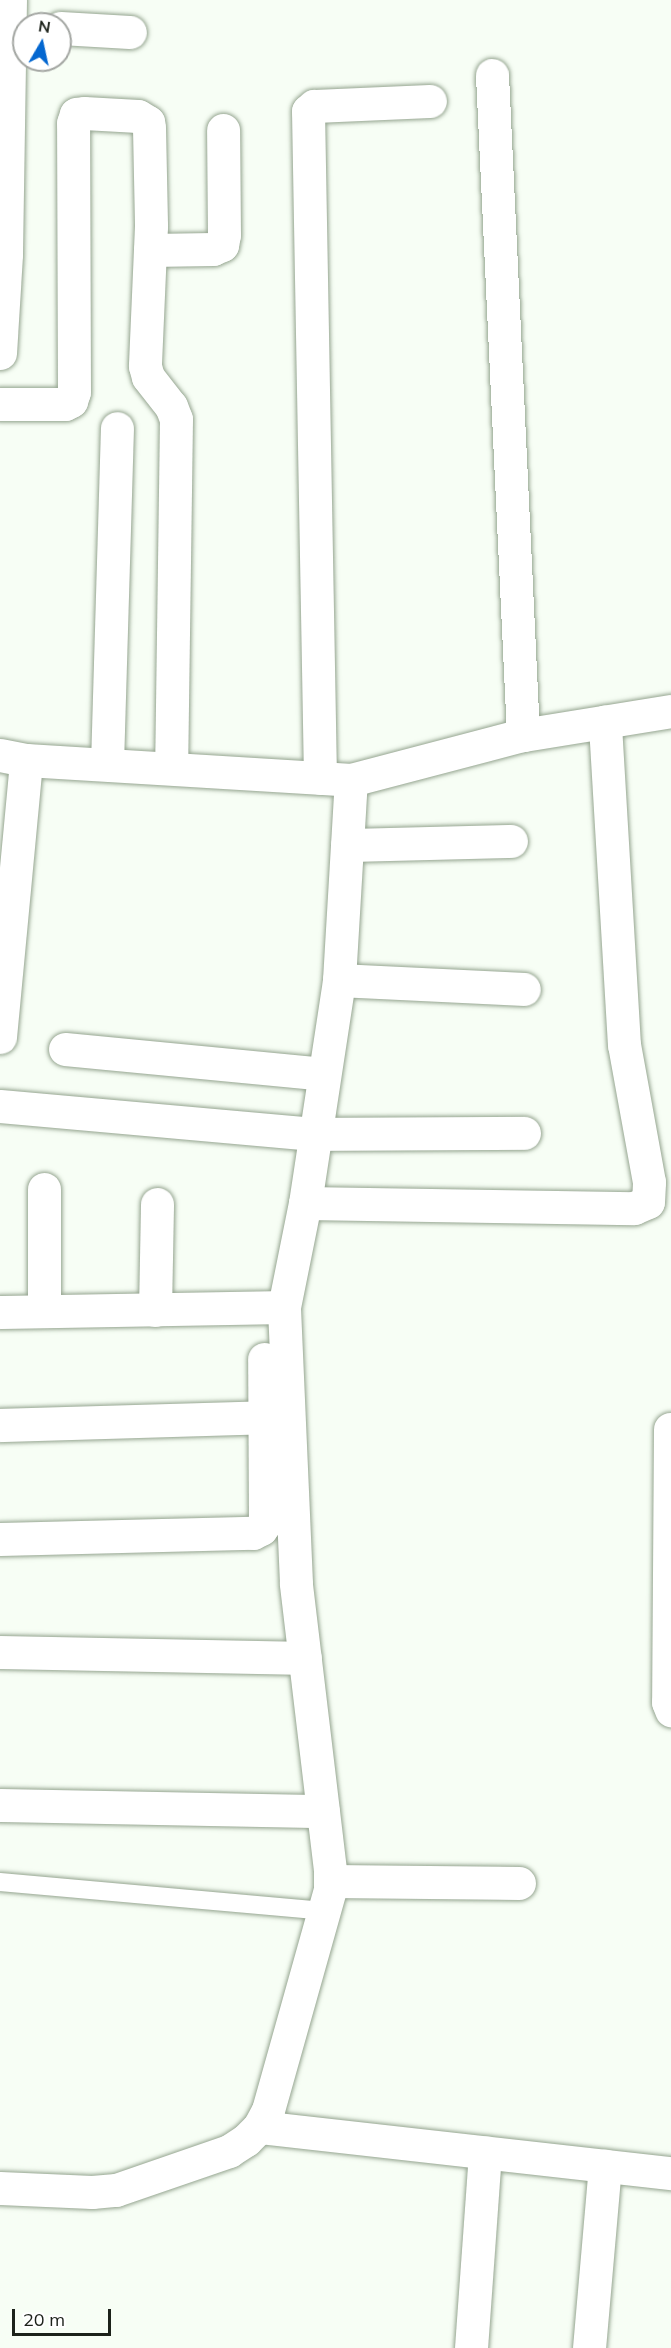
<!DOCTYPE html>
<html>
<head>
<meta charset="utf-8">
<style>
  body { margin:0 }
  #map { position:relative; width:671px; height:2348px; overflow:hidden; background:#f7fef5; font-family:Mulish,sans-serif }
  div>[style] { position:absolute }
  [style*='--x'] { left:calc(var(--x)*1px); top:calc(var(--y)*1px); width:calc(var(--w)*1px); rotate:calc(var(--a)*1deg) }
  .roads { filter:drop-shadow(0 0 2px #95a590) drop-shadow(0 0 2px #95a590) }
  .service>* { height:18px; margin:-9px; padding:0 9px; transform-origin:9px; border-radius:9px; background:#fff }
  .minor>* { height:33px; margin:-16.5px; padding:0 16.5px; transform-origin:16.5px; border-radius:16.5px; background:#fff }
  span { translate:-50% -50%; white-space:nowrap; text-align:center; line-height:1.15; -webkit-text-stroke:4.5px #fff; paint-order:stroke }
  .north { position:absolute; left:12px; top:12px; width:60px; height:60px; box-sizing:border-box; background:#fff; border:2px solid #a4a7a3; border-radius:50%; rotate:9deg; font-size:16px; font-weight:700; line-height:24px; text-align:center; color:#1c221a }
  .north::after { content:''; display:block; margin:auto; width:21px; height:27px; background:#0467d0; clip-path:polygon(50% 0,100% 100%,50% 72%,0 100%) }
  .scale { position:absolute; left:12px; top:2309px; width:99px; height:27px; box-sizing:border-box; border:3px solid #1c221a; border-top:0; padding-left:8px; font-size:18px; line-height:21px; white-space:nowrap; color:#1c221a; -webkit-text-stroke:4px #fff; paint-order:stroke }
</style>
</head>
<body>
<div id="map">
  <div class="roads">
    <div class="service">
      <div style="--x:0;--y:1882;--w:325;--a:5.1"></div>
    </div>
    <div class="minor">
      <div style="--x:60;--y:28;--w:70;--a:3.3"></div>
      <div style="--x:492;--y:75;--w:661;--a:87.31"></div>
      <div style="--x:150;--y:250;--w:63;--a:-0.9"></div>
      <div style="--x:213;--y:249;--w:10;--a:-24"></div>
      <div style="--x:222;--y:245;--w:10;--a:-79"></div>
      <div style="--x:224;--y:235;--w:105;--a:-90.5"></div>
      <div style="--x:0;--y:353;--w:99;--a:-86.5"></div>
      <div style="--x:6;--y:254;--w:254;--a:-89.1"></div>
      <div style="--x:0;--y:404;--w:65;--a:0"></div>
      <div style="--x:65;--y:404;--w:7;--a:-27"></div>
      <div style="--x:71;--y:401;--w:9;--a:-72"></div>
      <div style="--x:74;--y:392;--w:269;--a:-90.2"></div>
      <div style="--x:73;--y:123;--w:9;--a:-72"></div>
      <div style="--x:76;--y:114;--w:8;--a:-7"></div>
      <div style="--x:84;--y:113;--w:54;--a:3.2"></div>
      <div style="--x:138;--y:116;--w:12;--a:31"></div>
      <div style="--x:148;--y:122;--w:6;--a:81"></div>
      <div style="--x:149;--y:128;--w:98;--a:88.8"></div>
      <div style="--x:151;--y:226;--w:140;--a:92.5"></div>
      <div style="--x:145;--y:366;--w:11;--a:75"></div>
      <div style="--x:148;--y:377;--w:37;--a:52"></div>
      <div style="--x:171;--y:406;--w:14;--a:69"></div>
      <div style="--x:176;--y:419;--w:349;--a:90.8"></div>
      <div style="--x:0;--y:755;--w:26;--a:11"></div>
      <div style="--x:26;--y:760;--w:326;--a:3.5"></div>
      <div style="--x:351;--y:780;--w:178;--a:-14.7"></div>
      <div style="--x:523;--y:735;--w:150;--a:-9.2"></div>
      <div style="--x:107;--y:764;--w:336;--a:-88.3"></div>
      <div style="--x:320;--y:778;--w:667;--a:-91.03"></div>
      <div style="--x:308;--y:111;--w:8;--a:-40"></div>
      <div style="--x:314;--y:106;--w:116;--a:-2.5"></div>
      <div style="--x:347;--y:845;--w:164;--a:-1.4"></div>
      <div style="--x:339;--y:980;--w:185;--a:2.8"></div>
      <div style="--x:0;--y:1037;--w:278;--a:-84.6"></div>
      <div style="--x:65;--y:1049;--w:260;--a:5.5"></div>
      <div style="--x:0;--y:1106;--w:315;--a:5.1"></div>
      <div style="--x:314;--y:1134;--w:210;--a:-0.3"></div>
      <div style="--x:305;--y:1203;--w:329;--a:0.9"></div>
      <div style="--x:634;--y:1208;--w:15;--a:-23"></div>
      <div style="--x:648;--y:1202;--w:20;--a:-87"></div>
      <div style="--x:649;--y:1182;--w:139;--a:-100.3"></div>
      <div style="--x:624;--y:1045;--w:324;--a:-93.4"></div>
      <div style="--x:155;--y:1310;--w:106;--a:-88.9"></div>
      <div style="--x:44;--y:1311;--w:122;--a:-90"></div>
      <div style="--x:0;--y:1312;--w:284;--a:-1"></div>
      <div style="--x:0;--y:1425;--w:265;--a:-1.7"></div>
      <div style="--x:670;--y:1429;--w:273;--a:90.4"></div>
      <div style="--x:668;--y:1702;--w:9;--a:69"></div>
      <div style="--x:0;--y:1539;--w:253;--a:-1.4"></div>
      <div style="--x:253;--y:1533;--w:9;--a:-27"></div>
      <div style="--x:261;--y:1529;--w:7;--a:-56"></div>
      <div style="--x:265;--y:1523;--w:164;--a:-90.3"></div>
      <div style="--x:0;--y:1652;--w:305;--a:1.1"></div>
      <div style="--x:0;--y:1805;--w:323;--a:1.1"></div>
      <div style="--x:331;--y:1881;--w:188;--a:0.6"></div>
      <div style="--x:259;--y:2127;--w:415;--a:6.4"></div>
      <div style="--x:0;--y:2188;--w:92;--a:2.5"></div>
      <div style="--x:92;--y:2192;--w:24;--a:-5"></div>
      <div style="--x:116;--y:2190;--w:120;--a:-19"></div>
      <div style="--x:229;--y:2151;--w:20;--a:-33"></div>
      <div style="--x:246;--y:2140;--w:18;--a:-45"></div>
      <div style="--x:259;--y:2127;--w:19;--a:-62"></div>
      <div style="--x:268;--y:2110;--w:230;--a:-74.3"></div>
      <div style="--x:330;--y:1889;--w:19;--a:-90"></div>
      <div style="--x:330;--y:1870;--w:289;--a:-96.8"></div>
      <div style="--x:296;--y:1583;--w:276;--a:-92.5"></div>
      <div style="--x:284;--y:1307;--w:106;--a:-78.6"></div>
      <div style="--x:305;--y:1203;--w:226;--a:-81.3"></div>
      <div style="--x:339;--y:980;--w:200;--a:-86.6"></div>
      <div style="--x:471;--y:2348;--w:196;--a:-85.9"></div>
      <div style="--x:589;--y:2348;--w:183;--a:-85"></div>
    </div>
  </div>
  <div class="north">N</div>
  <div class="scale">20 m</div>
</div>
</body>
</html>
